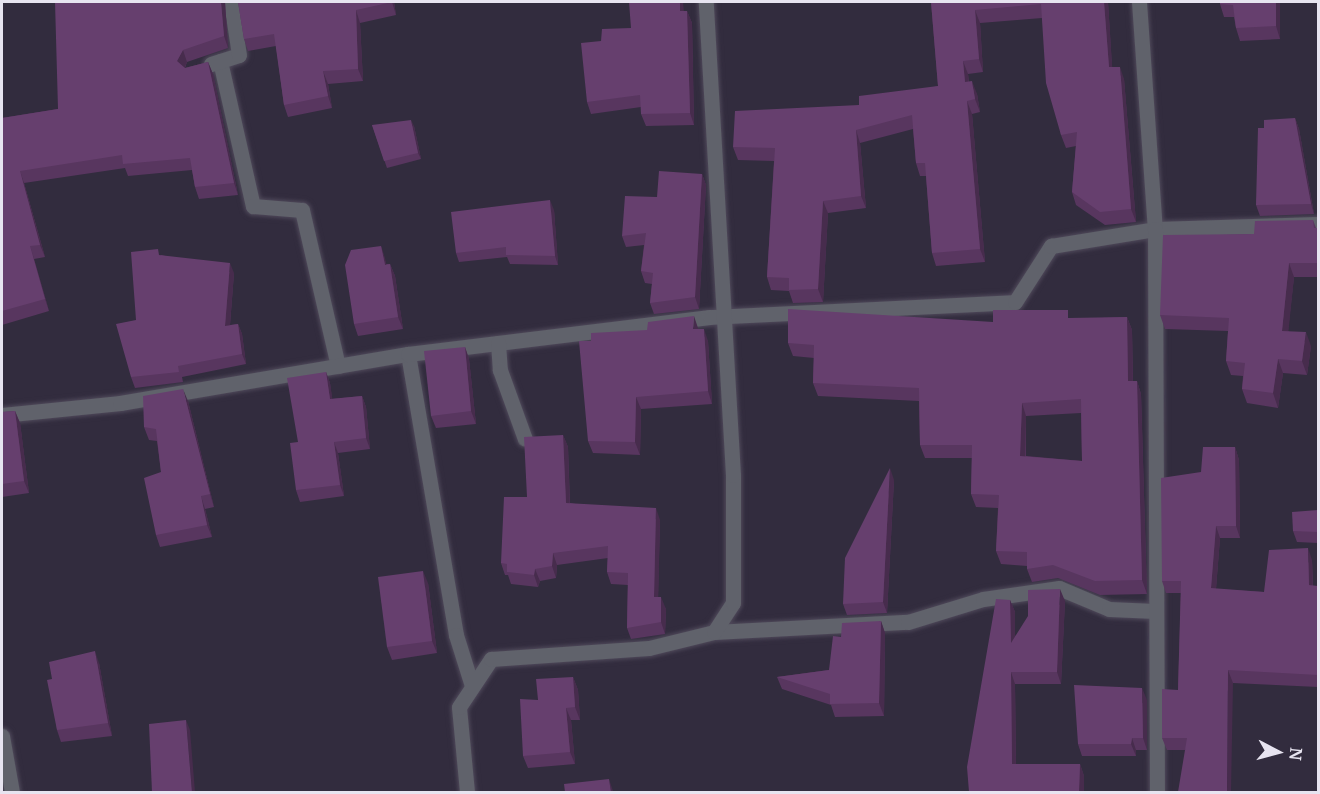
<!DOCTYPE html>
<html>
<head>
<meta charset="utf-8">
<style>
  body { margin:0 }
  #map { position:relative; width:1320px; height:794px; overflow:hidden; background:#322c3e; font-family:Merriweather,serif }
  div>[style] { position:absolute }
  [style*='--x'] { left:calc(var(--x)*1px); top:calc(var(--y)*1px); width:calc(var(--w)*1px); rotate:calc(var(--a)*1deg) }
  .roads { filter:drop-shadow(0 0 2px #4f495a) drop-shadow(0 0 2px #4f495a) }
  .service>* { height:15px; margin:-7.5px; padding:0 7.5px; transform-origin:7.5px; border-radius:7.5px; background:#60626b }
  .minor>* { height:15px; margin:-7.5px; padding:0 7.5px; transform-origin:7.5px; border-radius:7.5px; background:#60626b }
  .wall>* { inset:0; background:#58365f }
  .shaded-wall>* { inset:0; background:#472c4d }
  .building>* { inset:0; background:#663f6e }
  span { translate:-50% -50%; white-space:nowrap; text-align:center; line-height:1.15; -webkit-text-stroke:5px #322c3e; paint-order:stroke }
  .frame { position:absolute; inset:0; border:3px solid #e7e4f0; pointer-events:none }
  .north { position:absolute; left:1248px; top:722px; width:60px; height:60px; -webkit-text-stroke:4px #322c3e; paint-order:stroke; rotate:96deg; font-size:16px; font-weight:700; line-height:24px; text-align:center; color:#e7e4f0 }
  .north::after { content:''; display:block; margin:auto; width:21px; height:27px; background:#e7e4f0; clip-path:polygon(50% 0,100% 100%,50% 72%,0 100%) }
</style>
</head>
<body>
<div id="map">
  <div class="roads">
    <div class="service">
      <div style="--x:220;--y:61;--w:149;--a:77.2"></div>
      <div style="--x:253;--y:206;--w:49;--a:4.7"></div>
      <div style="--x:302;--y:210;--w:160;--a:77"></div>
      <div style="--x:211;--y:64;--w:29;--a:-18"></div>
      <div style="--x:239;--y:55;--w:54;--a:-98.6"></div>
      <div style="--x:408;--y:354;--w:285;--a:80.3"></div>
      <div style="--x:456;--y:635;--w:53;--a:72.6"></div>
      <div style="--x:2;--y:415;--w:119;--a:-5.8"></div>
      <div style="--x:120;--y:403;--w:292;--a:-9.7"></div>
      <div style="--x:408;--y:354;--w:304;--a:-7"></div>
      <div style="--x:710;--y:317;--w:305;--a:-2.8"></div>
      <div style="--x:1015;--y:302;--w:67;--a:-57.3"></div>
      <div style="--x:1051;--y:246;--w:105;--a:-9.3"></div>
      <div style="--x:1155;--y:229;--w:163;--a:-1.8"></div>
      <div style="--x:714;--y:632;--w:194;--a:-3"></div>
      <div style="--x:908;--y:622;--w:78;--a:-17"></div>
      <div style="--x:983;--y:599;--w:77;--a:-8.2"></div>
      <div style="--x:1059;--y:588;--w:54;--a:22.8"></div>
      <div style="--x:1109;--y:609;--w:46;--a:2.5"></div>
      <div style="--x:467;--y:792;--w:85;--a:-95.4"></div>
      <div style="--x:459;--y:707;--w:58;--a:-56.3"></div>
      <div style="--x:491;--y:659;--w:158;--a:-4"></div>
      <div style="--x:649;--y:648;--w:67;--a:-13.8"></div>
      <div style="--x:714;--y:632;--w:35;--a:-57"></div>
      <div style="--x:733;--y:603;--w:128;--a:-90"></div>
      <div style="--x:733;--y:475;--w:474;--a:-93.3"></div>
    </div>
    <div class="minor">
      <div style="--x:1139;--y:2;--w:228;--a:86"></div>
      <div style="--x:1155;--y:229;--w:563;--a:89.8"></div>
      <div style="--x:498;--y:343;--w:27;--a:86"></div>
      <div style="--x:500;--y:370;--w:73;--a:70.1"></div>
      <div style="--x:2;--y:736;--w:57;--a:79.9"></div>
    </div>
  </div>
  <div class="wall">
    <div style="clip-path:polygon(225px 2px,228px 48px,187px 62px,185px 68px,208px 62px,213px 74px,238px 195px,199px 199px,195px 187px,192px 170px,128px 176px,125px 168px,24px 183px,45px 257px,34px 259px,49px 311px,2px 325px,2px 118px,58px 109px)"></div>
    <div style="clip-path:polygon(238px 2px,394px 2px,396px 15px,360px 23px,363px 81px,328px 84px,332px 108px,288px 117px,284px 105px,276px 46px,248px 51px,244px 39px)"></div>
    <div style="clip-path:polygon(931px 2px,1108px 2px,1112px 67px,1124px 79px,1136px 222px,1105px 225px,1076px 205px,1072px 192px,1076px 146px,1066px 148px,1061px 135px,1042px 18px,980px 23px,983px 72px,968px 74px,969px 82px,977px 94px,980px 112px,972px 114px,985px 262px,936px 266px,932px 253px,926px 176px,920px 176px,916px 163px,913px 129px,860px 143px,866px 208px,828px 213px,823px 302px,793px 303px,789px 291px,771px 290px,767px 277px,774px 161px,738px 160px,733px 147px,859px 105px,938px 86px)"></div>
    <div style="clip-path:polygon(1220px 2px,1280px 2px,1280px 39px,1240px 41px,1236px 28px,1234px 17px,1224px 17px,1220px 4px)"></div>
    <div style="clip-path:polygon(684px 11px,687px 11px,692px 23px,694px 125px,646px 126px,641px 114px,641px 107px,591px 114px,587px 102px,601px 41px,631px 28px)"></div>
    <div style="clip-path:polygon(1295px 118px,1299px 129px,1314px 214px,1260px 216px,1256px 205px,1264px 128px)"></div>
    <div style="clip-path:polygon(372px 125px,414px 126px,421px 159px,387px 168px)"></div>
    <div style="clip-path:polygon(702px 174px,706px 185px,699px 309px,654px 314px,650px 303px,652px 284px,645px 283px,641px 271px,644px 245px,626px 247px,622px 236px,657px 197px)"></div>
    <div style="clip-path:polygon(554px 210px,558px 265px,510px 264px,507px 257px,459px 262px,456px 253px)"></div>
    <div style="clip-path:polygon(1313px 220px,1316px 228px,1318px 228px,1318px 277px,1294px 277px,1288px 331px,1311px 346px,1307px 375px,1283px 373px,1278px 408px,1247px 403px,1242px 389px,1243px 376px,1231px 375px,1226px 361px,1228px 331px,1165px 329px,1160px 315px,1254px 234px)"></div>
    <div style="clip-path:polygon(381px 246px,386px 264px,390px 264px,395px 276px,403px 329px,358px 336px,354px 324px)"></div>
    <div style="clip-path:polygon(161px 255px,234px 273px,230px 325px,238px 324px,242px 334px,246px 364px,182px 377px,183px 382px,135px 388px,131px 377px,136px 320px)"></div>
    <div style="clip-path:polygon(evenodd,1127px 317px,1132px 330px,1133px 381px,1137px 381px,1141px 394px,1147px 594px,1100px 595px,1058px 578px,1032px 582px,1027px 569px,1027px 566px,1001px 564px,996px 551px,998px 508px,976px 507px,971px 494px,972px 458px,925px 458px,920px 445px,919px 401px,818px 396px,813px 383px,814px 358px,793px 356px,788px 343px,993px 322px,1127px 317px,1081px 413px,1082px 461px,1026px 456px,1026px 416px,1081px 413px)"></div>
    <div style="clip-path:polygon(698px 329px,708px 341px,712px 404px,641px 409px,640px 455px,593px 453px,588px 441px,591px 341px)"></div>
    <div style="clip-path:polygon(465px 347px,469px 359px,476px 424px,436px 428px,431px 416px)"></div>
    <div style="clip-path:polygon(326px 372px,330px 383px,332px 399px,362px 396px,366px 407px,370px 449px,338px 453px,344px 496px,300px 502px,296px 490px,298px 442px)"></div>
    <div style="clip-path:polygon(188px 401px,214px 507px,205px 509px,212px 537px,160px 547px,156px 535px,161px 472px,157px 441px,149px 440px,144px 427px)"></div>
    <div style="clip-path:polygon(15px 411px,20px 423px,29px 493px,2px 497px,2px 412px)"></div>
    <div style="clip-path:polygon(563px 435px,568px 447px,570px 503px,660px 520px,658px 597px,666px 609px,665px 634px,631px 639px,627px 628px,628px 585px,611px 584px,607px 572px,608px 558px,557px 565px,556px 578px,540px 581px,538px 587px,511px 584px,508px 575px,505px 575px,501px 563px,527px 497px)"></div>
    <div style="clip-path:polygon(1235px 447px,1239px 460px,1240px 538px,1220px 538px,1216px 589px,1264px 592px,1312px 560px,1313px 586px,1318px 586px,1318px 687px,1233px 683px,1185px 750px,1167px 750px,1162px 738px,1178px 690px,1181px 593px,1166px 593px,1162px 581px,1201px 472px)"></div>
    <div style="clip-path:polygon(894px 480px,887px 613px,847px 615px,843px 604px)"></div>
    <div style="clip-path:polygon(1318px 510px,1318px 543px,1297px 542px,1293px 531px)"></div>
    <div style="clip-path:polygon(428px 583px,437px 653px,392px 660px,387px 647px)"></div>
    <div style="clip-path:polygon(1010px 600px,1015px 612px,1015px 636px,1065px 601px,1061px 684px,1015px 684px,1016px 764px,1080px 764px,1084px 776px,1084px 792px,969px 792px)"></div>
    <div style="clip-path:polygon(881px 621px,885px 633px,884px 716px,835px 717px,831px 705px,782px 689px,777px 677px,829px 670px,841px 637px)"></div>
    <div style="clip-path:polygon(99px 663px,112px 736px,61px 742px,57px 730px,52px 679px)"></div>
    <div style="clip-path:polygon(573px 677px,578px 690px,580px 720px,571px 720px,575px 764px,528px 768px,523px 756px,538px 700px)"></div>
    <div style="clip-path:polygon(1147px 700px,1147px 750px,1136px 750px,1136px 756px,1082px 756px,1078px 744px)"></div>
  </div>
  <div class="shaded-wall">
    <div style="clip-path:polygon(221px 2px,225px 2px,228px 48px,224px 36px)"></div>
    <div style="clip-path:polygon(392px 2px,394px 2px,396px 15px)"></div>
    <div style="clip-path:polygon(680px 2px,683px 2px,685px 23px,680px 11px)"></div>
    <div style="clip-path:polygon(1104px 2px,1108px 2px,1113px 80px,1109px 67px)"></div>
    <div style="clip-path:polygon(1276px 2px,1280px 2px,1280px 39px,1276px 26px)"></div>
    <div style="clip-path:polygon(356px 10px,360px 23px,363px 81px,358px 69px)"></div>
    <div style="clip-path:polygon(975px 10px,980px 23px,983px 72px,979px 59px)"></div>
    <div style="clip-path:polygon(687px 11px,692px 23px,694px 125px,690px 113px)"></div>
    <div style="clip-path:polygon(183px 50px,187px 62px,182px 74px,177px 61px)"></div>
    <div style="clip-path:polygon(963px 61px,968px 74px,970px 95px,965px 82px)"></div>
    <div style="clip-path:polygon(208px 62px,213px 74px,238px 195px,234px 183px)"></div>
    <div style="clip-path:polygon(1120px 67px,1124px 79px,1136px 222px,1131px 209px)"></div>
    <div style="clip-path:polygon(323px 71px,328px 84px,332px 108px,328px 96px)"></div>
    <div style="clip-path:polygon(972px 81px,977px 94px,980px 112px,975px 99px)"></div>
    <div style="clip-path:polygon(967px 101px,972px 114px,985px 262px,980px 249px)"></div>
    <div style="clip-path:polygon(1295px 118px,1299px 129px,1314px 214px,1311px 204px)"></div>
    <div style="clip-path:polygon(411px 120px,414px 126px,421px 159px,418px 153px)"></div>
    <div style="clip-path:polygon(856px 130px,860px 143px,866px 208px,861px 196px)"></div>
    <div style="clip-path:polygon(20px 171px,24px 183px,45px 257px,40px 245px)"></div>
    <div style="clip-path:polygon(702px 174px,706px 185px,699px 309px,695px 297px)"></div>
    <div style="clip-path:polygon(550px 200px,554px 210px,558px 265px,555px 256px)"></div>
    <div style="clip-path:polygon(823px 201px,828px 213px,823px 302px,818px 289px)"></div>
    <div style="clip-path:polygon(30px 246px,34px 259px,49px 311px,45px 299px)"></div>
    <div style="clip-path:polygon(381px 246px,385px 258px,389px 277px,385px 265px)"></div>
    <div style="clip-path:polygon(230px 263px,234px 273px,229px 337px,225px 326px)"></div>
    <div style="clip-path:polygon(1289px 263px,1294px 277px,1287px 345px,1282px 331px)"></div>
    <div style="clip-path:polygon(390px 264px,395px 276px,403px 329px,398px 317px)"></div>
    <div style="clip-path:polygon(694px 316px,698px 328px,698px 341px,693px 329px)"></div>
    <div style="clip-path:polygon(1127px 317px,1132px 330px,1133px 394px,1128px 381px)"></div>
    <div style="clip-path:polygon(238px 324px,242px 334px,246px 364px,242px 354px)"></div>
    <div style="clip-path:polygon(704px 329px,708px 341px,712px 404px,708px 391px)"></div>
    <div style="clip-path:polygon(1306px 332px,1311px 346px,1307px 375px,1302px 361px)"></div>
    <div style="clip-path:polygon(465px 347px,469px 359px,476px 424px,471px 411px)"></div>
    <div style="clip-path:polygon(1278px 359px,1283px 373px,1278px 408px,1273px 393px)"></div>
    <div style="clip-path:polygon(326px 372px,330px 383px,334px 410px,330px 399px)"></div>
    <div style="clip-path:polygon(1137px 381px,1141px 394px,1147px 594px,1142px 580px)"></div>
    <div style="clip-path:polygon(183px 389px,188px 401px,214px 507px,210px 494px)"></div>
    <div style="clip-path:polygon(362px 396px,366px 407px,370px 449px,366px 438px)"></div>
    <div style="clip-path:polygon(636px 397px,641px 409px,640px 455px,635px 442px)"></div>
    <div style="clip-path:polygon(1022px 403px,1026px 416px,1025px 469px,1020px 456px)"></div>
    <div style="clip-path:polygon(15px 411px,20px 423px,29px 493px,24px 481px)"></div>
    <div style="clip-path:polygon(563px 435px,568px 447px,570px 515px,566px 503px)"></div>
    <div style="clip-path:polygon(334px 442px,338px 453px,344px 496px,340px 485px)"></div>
    <div style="clip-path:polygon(1235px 447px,1239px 460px,1240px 538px,1236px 526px)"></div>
    <div style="clip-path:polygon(890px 468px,894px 480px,887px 613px,883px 602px)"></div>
    <div style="clip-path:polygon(201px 496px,205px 509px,212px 537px,207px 525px)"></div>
    <div style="clip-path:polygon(656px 508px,660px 520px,658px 609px,654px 597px)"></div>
    <div style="clip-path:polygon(1216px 526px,1220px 538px,1215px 601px,1211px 588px)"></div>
    <div style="clip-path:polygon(1308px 548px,1312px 560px,1313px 597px,1309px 585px)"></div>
    <div style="clip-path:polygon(553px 553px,557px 565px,556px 578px,552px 566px)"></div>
    <div style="clip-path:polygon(535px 569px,540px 581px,538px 587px,534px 575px)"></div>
    <div style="clip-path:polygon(423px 571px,428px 583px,437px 653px,432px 641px)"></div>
    <div style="clip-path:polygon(1060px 589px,1065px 601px,1061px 684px,1057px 672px)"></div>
    <div style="clip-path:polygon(661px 597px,666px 609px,665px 634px,661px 622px)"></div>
    <div style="clip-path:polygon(1010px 600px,1015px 612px,1015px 654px,1011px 643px)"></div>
    <div style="clip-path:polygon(881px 621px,885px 633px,884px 716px,879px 703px)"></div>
    <div style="clip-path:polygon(95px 651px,99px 663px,112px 736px,108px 723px)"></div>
    <div style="clip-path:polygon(1228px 670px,1233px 683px,1231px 792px,1227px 792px)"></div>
    <div style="clip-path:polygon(1011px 672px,1015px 684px,1016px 776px,1012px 764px)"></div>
    <div style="clip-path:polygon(573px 677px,578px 690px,580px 720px,575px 707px)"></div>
    <div style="clip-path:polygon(1142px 688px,1147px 700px,1147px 750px,1143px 738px)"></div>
    <div style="clip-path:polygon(566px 708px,571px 720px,575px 764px,570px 752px)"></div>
    <div style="clip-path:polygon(186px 720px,190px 730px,195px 792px,192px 792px)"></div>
    <div style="clip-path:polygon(1132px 738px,1136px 750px,1136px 756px,1131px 744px)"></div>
    <div style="clip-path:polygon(1080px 764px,1084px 776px,1084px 792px,1079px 792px)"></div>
    <div style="clip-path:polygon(609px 779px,613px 791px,614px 792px,611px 792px)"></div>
  </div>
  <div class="building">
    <div style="clip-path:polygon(55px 2px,221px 2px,224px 36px,183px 50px,177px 61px,185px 68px,208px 62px,234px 183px,195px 187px,190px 158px,123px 164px,122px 155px,20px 171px,40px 245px,30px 246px,45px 299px,2px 311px,2px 118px,58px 109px)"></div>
    <div style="clip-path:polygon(238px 2px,392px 2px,356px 10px,358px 69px,323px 71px,328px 96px,284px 105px,274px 34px,244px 39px)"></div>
    <div style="clip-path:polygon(629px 2px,680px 2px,680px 11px,687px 11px,690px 113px,641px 114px,640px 95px,587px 102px,581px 43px,601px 41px,602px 29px,631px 28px)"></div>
    <div style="clip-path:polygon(931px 2px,1104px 2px,1109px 67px,1120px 67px,1131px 209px,1100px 212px,1072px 192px,1077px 132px,1061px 135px,1046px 83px,1041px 4px,975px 10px,979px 59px,963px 61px,965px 82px,972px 81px,975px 99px,967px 101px,980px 249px,932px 253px,925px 163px,916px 163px,912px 115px,856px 130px,861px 196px,823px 201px,818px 289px,789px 290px,789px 278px,767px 277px,775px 148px,733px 147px,735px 111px,859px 105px,859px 96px,938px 86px)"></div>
    <div style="clip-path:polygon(1220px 2px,1276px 2px,1276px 26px,1236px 28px,1233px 5px,1220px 4px)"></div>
    <div style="clip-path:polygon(1295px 118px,1311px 204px,1256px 205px,1258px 128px,1264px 128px,1264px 120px)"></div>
    <div style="clip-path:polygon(411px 120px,418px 153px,384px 161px,372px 125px)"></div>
    <div style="clip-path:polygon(659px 171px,702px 174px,695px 297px,650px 303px,653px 273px,641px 271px,646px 233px,622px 236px,625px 196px,657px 197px)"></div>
    <div style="clip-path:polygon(550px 200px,555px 256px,506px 255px,506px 247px,456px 253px,451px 212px)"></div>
    <div style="clip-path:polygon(1313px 220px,1314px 228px,1318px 228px,1318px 263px,1289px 263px,1282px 331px,1306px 332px,1302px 361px,1278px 359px,1273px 393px,1242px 389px,1245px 363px,1226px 361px,1229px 318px,1160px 315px,1163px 235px,1254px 234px,1255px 221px)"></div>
    <div style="clip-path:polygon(381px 246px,385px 265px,390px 264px,398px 317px,354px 324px,345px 265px,351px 250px)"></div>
    <div style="clip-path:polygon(158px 249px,159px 255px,230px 263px,225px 326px,238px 324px,242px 354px,178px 366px,179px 372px,131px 377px,116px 324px,136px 320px,131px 252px)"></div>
    <div style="clip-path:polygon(evenodd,788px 309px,993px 322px,993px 310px,1068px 310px,1068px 318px,1127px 317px,1128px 381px,1137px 381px,1142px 580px,1095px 581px,1053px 565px,1027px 569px,1027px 552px,996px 551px,999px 495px,971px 494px,972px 445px,920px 445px,919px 388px,813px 383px,814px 345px,788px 343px,788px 309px,1081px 399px,1082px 461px,1020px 456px,1022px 403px,1081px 399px)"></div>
    <div style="clip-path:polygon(694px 316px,693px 329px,704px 329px,708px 391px,636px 397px,635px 442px,588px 441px,579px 341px,591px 341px,591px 333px,647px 330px,648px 322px)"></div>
    <div style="clip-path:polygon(465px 347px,471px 411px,431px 416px,424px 351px)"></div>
    <div style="clip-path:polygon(326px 372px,330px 399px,362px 396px,366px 438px,334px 442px,340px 485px,296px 490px,290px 443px,298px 442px,287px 378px)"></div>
    <div style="clip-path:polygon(183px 389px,210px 494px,201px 496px,207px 525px,156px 535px,144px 478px,161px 472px,156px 429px,144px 427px,143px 396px)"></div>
    <div style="clip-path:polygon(15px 411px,24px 481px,2px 484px,2px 412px)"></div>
    <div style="clip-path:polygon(563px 435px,566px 503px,656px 508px,654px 597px,661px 597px,661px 622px,627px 628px,628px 573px,607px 572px,608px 546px,553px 553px,552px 566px,535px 569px,534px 575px,507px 572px,507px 564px,501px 563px,504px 497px,527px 497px,524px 437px)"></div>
    <div style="clip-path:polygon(1203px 447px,1235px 447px,1236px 526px,1216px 526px,1211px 588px,1264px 592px,1269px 550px,1308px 548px,1309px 585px,1318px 586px,1318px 675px,1228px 670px,1227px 792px,1178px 792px,1187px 738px,1162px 738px,1162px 689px,1178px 690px,1181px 581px,1162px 581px,1161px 478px,1201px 472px)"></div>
    <div style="clip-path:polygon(890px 468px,883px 602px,843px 604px,845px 558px)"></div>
    <div style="clip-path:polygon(1318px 510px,1318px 532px,1293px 531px,1292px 512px)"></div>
    <div style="clip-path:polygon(423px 571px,432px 641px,387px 647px,378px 577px)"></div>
    <div style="clip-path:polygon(1060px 589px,1057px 672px,1011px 672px,1012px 764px,1080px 764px,1079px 792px,969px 792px,967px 767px,996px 599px,1010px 600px,1011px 643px,1028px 616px,1028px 590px)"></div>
    <div style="clip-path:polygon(881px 621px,879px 703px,830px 704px,830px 694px,777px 677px,829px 670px,833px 636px,841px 637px,842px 623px)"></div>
    <div style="clip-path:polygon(95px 651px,108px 723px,57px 730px,47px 680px,52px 679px,49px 662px)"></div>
    <div style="clip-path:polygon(573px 677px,575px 707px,566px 708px,570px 752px,523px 756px,520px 699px,538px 700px,536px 679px)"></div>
    <div style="clip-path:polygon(1074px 685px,1142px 688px,1143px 738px,1132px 738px,1131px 744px,1078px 744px)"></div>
    <div style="clip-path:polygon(186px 720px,192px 792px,152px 792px,149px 724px)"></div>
    <div style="clip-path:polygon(609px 779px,611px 792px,565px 792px,564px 784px)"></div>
  </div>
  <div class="frame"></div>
  <div class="north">N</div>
</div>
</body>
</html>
